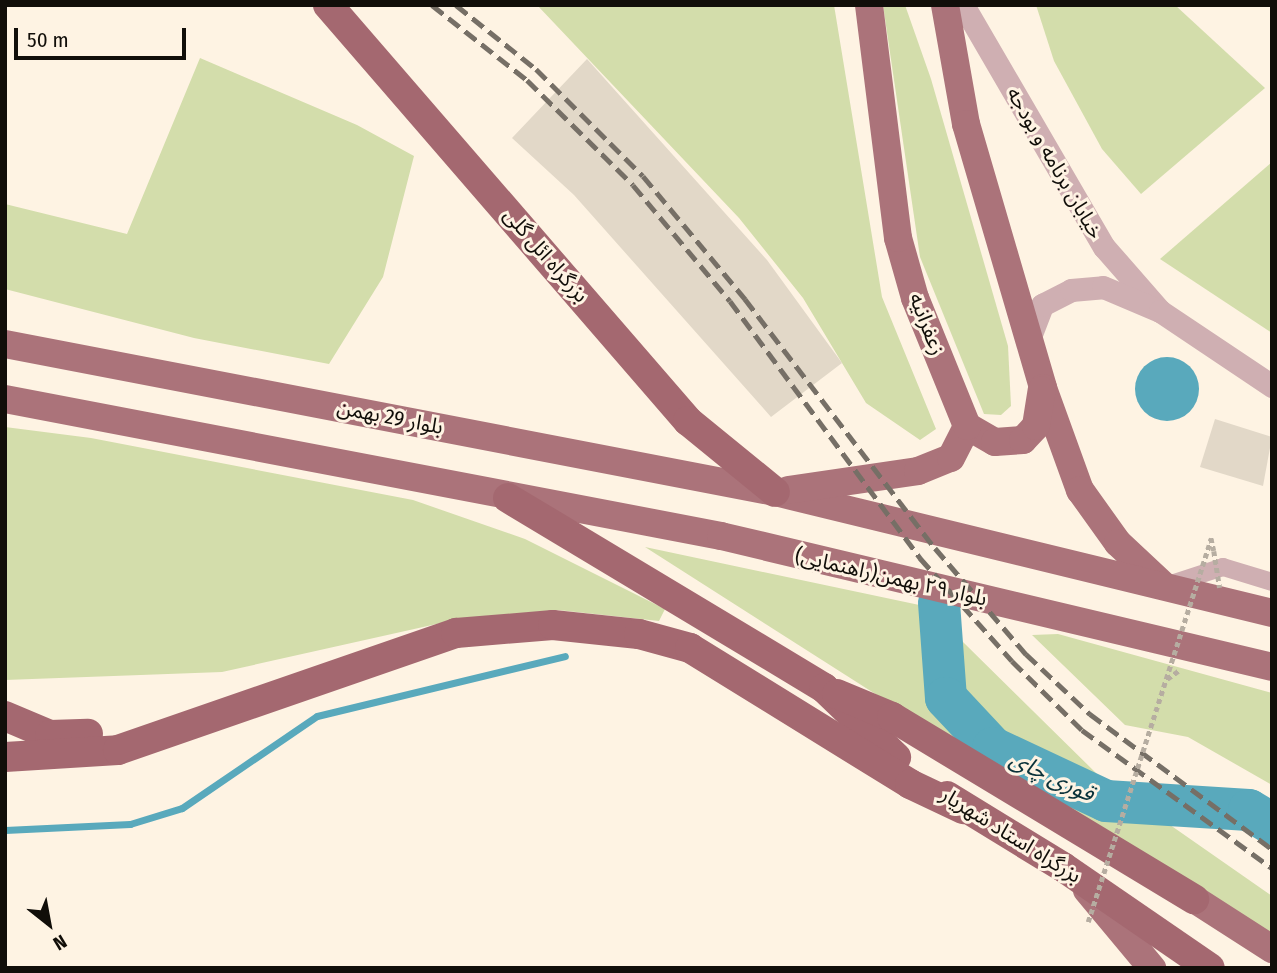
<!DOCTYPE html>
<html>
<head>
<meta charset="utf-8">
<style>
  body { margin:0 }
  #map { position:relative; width:1277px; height:973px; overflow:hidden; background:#fef3e3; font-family:"Fira Sans Condensed","Noto Sans Arabic",sans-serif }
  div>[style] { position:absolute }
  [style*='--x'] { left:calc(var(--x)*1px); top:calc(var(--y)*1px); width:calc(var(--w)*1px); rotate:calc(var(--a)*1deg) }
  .green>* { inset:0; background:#d3ddab }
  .water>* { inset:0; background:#59a9bc }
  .round { border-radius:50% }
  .stream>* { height:7px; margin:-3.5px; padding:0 3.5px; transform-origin:3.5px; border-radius:3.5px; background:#59a9bc }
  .river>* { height:42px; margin:-21px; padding:0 21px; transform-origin:21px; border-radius:21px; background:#59a9bc }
  .building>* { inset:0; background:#e2d8c8 }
  .path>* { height:4.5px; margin-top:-2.25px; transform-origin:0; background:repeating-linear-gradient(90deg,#b6ada1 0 5px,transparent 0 8.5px) }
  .minor>* { height:18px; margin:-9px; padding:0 9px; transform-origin:9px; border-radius:9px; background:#cfafb2 }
  .tertiary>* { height:23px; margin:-11.5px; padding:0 11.5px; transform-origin:11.5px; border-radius:11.5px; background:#cfafb2 }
  .primary>* { height:28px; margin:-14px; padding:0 14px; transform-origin:14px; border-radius:14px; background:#ab737a }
  .trunk>* { height:30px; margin:-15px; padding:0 15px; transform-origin:15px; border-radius:15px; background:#a46870 }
  .rail>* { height:5px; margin-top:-2.5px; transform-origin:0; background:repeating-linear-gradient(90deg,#766f66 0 14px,transparent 0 21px) }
  .path-bridge>* { height:4.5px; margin-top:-2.25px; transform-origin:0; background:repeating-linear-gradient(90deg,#b6ada1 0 5px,transparent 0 8.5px) }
  span { translate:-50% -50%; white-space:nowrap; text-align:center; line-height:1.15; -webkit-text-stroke:6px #fef3e3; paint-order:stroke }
  .street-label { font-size:21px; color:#110e09 }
  .water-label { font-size:23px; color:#0a323a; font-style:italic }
  .frame { position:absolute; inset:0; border:7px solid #110e09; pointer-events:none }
  .north { position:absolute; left:14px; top:889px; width:70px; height:70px; -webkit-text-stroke:5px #fef3e3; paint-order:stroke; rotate:149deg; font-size:19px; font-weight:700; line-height:28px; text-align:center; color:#110e09 }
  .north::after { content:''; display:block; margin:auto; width:24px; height:32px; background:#110e09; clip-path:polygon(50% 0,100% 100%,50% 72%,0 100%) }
  .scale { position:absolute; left:14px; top:28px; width:172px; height:32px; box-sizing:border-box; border:4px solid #110e09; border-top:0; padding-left:9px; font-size:21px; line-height:24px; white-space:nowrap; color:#110e09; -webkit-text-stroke:5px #fef3e3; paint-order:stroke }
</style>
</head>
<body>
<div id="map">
  <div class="green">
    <div style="clip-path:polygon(537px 5px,834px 5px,882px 297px,936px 429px,920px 440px,866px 403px,803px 298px,739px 218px)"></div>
    <div style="clip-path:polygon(883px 5px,905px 5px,931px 79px,1008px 346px,1011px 406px,1001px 415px,984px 414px,920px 257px)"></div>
    <div style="clip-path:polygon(1036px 5px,1175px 5px,1265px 88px,1141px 194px,1102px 149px,1054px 61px)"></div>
    <div style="clip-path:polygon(200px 58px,357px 125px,414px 156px,383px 277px,329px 364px,194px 338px,5px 289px,5px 204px,127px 234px)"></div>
    <div style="clip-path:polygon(1272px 162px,1272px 333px,1160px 259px)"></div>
    <div style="clip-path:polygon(5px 427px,91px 438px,413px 500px,525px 539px,665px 609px,659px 621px,558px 610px,459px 619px,222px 672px,5px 680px)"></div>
    <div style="clip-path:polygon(645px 547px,943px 610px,963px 642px,1097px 774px,1272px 896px,1272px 947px)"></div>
    <div style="clip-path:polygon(1058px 634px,1272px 693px,1272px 785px,1188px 737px,1125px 725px,1032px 635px)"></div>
  </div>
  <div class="water">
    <div class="round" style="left:1135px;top:357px;width:64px;height:64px"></div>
  </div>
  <div class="stream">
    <div style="--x:5;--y:830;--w:125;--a:-2.7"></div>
    <div style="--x:130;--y:824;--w:54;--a:-17.1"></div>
    <div style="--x:182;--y:808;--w:163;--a:-34.3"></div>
    <div style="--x:317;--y:716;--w:255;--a:-13.6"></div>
  </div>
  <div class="river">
    <div style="--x:939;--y:603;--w:95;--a:85.8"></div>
    <div style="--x:946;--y:698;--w:69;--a:46.8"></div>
    <div style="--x:993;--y:748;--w:125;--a:25.1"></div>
    <div style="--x:1106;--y:801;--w:143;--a:3.6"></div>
    <div style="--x:1249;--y:810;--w:27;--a:31"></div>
  </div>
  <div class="building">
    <div style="clip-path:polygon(587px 59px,767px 260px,842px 363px,771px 417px,574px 195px,512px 138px)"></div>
    <div style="clip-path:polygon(1215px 419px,1272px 437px,1263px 486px,1200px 467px)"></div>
  </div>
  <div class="path">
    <div style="--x:1211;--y:538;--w:13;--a:77"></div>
    <div style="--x:1167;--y:679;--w:14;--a:-36"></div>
  </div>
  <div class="minor">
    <div style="--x:1168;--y:585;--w:58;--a:-18.1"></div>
    <div style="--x:1223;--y:567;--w:51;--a:17"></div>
  </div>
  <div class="tertiary">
    <div style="--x:963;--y:5;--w:280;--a:59.8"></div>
    <div style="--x:1104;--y:247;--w:85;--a:48.8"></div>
    <div style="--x:1028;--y:342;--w:40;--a:-69"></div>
    <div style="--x:1042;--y:305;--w:33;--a:-27"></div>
    <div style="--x:1071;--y:290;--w:32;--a:-5"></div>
    <div style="--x:1103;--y:287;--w:62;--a:22.8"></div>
    <div style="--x:1160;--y:311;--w:135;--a:33.8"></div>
  </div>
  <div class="primary">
    <div style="--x:945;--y:5;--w:121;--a:80"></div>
    <div style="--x:966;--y:124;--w:275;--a:73.7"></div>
    <div style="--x:1043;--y:388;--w:109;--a:70.1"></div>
    <div style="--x:1080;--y:490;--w:65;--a:54.4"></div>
    <div style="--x:1118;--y:543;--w:60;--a:43"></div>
    <div style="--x:5;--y:344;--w:784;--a:10.88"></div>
    <div style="--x:775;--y:492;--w:512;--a:13.68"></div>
    <div style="--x:5;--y:399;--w:729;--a:10.83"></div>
    <div style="--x:721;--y:536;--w:566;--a:13.37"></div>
    <div style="--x:967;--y:426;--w:32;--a:30"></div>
    <div style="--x:995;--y:442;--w:28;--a:-4"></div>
    <div style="--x:1023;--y:440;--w:19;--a:-47"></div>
    <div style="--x:1036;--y:426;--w:36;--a:-81"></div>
    <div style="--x:788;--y:490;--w:131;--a:-8.3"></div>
    <div style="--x:918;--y:471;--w:35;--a:-22"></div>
    <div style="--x:951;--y:458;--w:36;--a:-63"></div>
    <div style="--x:967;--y:426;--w:138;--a:-112.1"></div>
    <div style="--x:915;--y:298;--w:62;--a:-105.8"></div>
    <div style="--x:898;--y:238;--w:235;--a:-97.1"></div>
    <div style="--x:1087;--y:890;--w:102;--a:50.2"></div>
    <div style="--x:1194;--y:899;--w:93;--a:32.7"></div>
  </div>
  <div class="trunk">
    <div style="--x:328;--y:5;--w:550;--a:49.13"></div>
    <div style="--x:688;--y:421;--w:112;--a:39.2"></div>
    <div style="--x:508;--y:498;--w:369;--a:31"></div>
    <div style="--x:824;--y:688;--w:100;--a:43.8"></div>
    <div style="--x:837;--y:694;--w:60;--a:22.7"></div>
    <div style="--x:892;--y:717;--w:353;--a:31.1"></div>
    <div style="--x:5;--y:716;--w:49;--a:22.9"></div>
    <div style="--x:50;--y:735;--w:38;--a:-2"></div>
    <div style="--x:5;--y:757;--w:113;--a:-3.5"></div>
    <div style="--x:118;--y:750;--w:358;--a:-19.1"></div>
    <div style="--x:456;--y:633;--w:97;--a:-4.7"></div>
    <div style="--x:553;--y:625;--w:86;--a:6"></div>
    <div style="--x:639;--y:634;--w:53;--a:15.4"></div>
    <div style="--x:690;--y:648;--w:259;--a:31.7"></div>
    <div style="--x:910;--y:784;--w:59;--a:25.3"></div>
    <div style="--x:947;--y:796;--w:136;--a:31.5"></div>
    <div style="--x:1063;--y:867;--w:178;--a:34.5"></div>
  </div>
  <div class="rail">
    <div style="--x:432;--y:5;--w:121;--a:38.3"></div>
    <div style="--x:527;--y:80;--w:149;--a:44.7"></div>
    <div style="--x:633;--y:185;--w:151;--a:50.1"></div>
    <div style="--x:730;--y:301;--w:320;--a:53.5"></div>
    <div style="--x:920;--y:558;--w:138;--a:48.2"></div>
    <div style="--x:1012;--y:661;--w:98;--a:44.6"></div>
    <div style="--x:1082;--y:730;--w:235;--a:36"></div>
    <div style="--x:456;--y:5;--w:102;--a:38.7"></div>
    <div style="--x:536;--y:69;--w:151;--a:45"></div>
    <div style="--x:643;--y:176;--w:160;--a:50.3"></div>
    <div style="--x:745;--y:299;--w:313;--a:52.7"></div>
    <div style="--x:935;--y:548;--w:140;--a:49.4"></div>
    <div style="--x:1026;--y:654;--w:88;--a:43.2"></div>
    <div style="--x:1090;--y:714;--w:227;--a:36.6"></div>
  </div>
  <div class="path-bridge">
    <div style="--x:1214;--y:551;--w:37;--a:81"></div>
    <div style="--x:1088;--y:922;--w:403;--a:-72.2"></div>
  </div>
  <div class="street-label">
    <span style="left:1055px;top:163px;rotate:60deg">خیابان برنامه و بودجه</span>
    <span style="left:546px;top:255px;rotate:49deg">بزرگراه ائل گلی</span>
    <span style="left:927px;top:324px;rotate:69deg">زعفرانیه</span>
    <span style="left:390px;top:417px;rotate:11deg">بلوار 29 بهمن</span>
    <span style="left:891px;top:577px;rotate:13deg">بلوار ٢٩ بهمن(راهنمایی)</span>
    <span style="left:1011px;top:835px;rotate:32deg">بزرگراه استاد شهریار</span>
  </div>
  <div class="water-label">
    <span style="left:1052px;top:776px;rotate:25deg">قوری چای</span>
  </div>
  <div class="frame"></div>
  <div class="north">N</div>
  <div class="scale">50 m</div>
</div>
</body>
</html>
